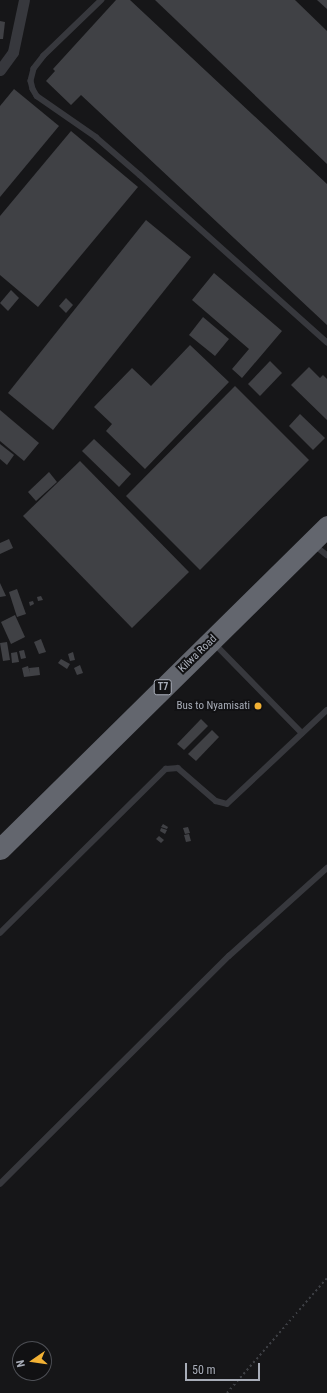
<!DOCTYPE html>
<html>
<head>
<meta charset="utf-8">
<style>
  body { margin:0 }
  #map { position:relative; width:327px; height:1393px; overflow:hidden; background:#161618; font-family:"Roboto Condensed",sans-serif }
  div>[style] { position:absolute }
  [style*='--x'] { left:calc(var(--x)*1px); top:calc(var(--y)*1px); width:calc(var(--w)*1px); rotate:calc(var(--a)*1deg) }
  .building>* { inset:0; background:#404145 }
  .path>* { height:2px; margin-top:-1px; transform-origin:0; background:repeating-linear-gradient(90deg,#3d3f44 0 2px,transparent 0 5px) }
  .lane>* { height:5.5px; margin:-2.75px; padding:0 2.75px; transform-origin:2.75px; border-radius:2.75px; background:#37383d }
  .street>* { height:11px; margin:-5.5px; padding:0 5.5px; transform-origin:5.5px; border-radius:5.5px; background:#37383d }
  .highway>* { height:21px; margin:-10.5px; padding:0 10.5px; transform-origin:10.5px; border-radius:10.5px; background:#63666e }
  .dots>* { width:11px; height:11px; translate:-50% -50%; box-sizing:border-box; border:2px solid #111113; border-radius:50% }
  span { translate:-50% -50%; white-space:nowrap; text-align:center; line-height:1.15; -webkit-text-stroke:4px #111113; paint-order:stroke }
  .shield-label span { padding:1px 3px; background:#111113; border:1px solid; border-radius:3px; -webkit-text-stroke-width:0 }
  .shield-label { font-size:10px; color:#a8adb8; font-weight:700 }
  .street-label { font-size:11px; color:#a8adb8 }
  .poi-label { font-size:11px; color:#a8adb8 }
  .right { translate:-100% -50%; text-align:right }
  .north { position:absolute; left:12px; top:1341px; width:40px; height:40px; box-sizing:border-box; background:#111113; border:1px solid #4d4f55; border-radius:50%; rotate:257deg; font-size:11px; font-weight:700; line-height:16px; text-align:center; color:#a8adb8 }
  .north::after { content:''; display:block; margin:auto; width:14px; height:18px; background:#f2b134; clip-path:polygon(50% 0,100% 100%,50% 72%,0 100%) }
  .scale { position:absolute; left:185px; top:1363px; width:75px; height:18px; box-sizing:border-box; border:2px solid #a8adb8; border-top:0; padding-left:5px; font-size:12px; line-height:14px; white-space:nowrap; color:#a8adb8; -webkit-text-stroke:3px #111113; paint-order:stroke }
</style>
</head>
<body>
<div id="map">
  <div class="building">
    <div style="clip-path:polygon(116px 0,130px 0,327px 184px,327px 325px,81px 95px,71px 105px,46px 81px,55px 71px,53px 69px)"></div>
    <div style="clip-path:polygon(155px 0,295px 0,327px 31px,327px 164px)"></div>
    <div style="clip-path:polygon(317px 0,327px 0,327px 9px)"></div>
    <div style="clip-path:polygon(0 21px,5px 22px,3px 39px,0 39px)"></div>
    <div style="clip-path:polygon(14px 89px,59px 126px,0 197px,0 106px)"></div>
    <div style="clip-path:polygon(71px 131px,138px 187px,38px 307px,0 275px,0 216px)"></div>
    <div style="clip-path:polygon(146px 220px,191px 257px,53px 430px,8px 393px)"></div>
    <div style="clip-path:polygon(214px 273px,282px 331px,242px 378px,232px 369px,249px 349px,192px 300px)"></div>
    <div style="clip-path:polygon(11px 290px,19px 298px,8px 311px,0 303px)"></div>
    <div style="clip-path:polygon(66px 298px,73px 305px,66px 313px,59px 306px)"></div>
    <div style="clip-path:polygon(203px 317px,229px 339px,215px 356px,189px 335px)"></div>
    <div style="clip-path:polygon(190px 345px,229px 382px,145px 469px,106px 431px,112px 424px,94px 407px,132px 368px,151px 386px)"></div>
    <div style="clip-path:polygon(270px 361px,282px 373px,260px 396px,248px 384px)"></div>
    <div style="clip-path:polygon(309px 367px,320px 378px,323px 375px,327px 379px,327px 420px,291px 385px)"></div>
    <div style="clip-path:polygon(235px 386px,309px 460px,200px 570px,126px 496px)"></div>
    <div style="clip-path:polygon(0 410px,39px 443px,24px 461px,0 441px)"></div>
    <div style="clip-path:polygon(300px 414px,325px 438px,313px 450px,289px 426px)"></div>
    <div style="clip-path:polygon(94px 439px,131px 474px,119px 487px,82px 451px)"></div>
    <div style="clip-path:polygon(0 444px,14px 455px,7px 465px,0 459px)"></div>
    <div style="clip-path:polygon(80px 461px,189px 572px,132px 628px,23px 516px)"></div>
    <div style="clip-path:polygon(49px 472px,57px 482px,36px 501px,28px 492px)"></div>
    <div style="clip-path:polygon(9px 539px,13px 548px,0 554px,0 543px)"></div>
    <div style="clip-path:polygon(0 583px,6px 596px,0 597px)"></div>
    <div style="clip-path:polygon(17px 589px,26px 614px,17px 617px,9px 592px)"></div>
    <div style="clip-path:polygon(41px 596px,43px 600px,38px 601px,37px 597px)"></div>
    <div style="clip-path:polygon(33px 601px,34px 604px,30px 606px,29px 602px)"></div>
    <div style="clip-path:polygon(15px 615px,25px 637px,11px 644px,1px 622px)"></div>
    <div style="clip-path:polygon(41px 639px,46px 652px,39px 654px,34px 642px)"></div>
    <div style="clip-path:polygon(7px 642px,10px 660px,3px 661px,0 643px)"></div>
    <div style="clip-path:polygon(24px 650px,26px 658px,21px 659px,19px 651px)"></div>
    <div style="clip-path:polygon(17px 652px,19px 662px,12px 663px,11px 653px)"></div>
    <div style="clip-path:polygon(73px 652px,75px 660px,70px 661px,68px 654px)"></div>
    <div style="clip-path:polygon(61px 659px,70px 664px,67px 669px,58px 663px)"></div>
    <div style="clip-path:polygon(80px 665px,83px 673px,77px 675px,74px 668px)"></div>
    <div style="clip-path:polygon(28px 666px,30px 673px,29px 668px,39px 667px,40px 675px,24px 677px,22px 668px)"></div>
    <div style="clip-path:polygon(201px 719px,208px 726px,184px 750px,177px 744px)"></div>
    <div style="clip-path:polygon(212px 730px,219px 737px,196px 761px,188px 754px)"></div>
    <div style="clip-path:polygon(163px 824px,168px 827px,167px 829px,161px 827px)"></div>
    <div style="clip-path:polygon(188px 827px,190px 833px,185px 834px,183px 828px)"></div>
    <div style="clip-path:polygon(161px 828px,167px 830px,165px 834px,160px 831px)"></div>
    <div style="clip-path:polygon(189px 834px,191px 841px,186px 842px,184px 835px)"></div>
    <div style="clip-path:polygon(159px 836px,164px 840px,161px 843px,156px 839px)"></div>
  </div>
  <div class="path">
    <div style="--x:227;--y:1393;--w:152;--a:-49"></div>
  </div>
  <div class="lane">
    <div style="--x:102;--y:0;--w:81;--a:136"></div>
    <div style="--x:44;--y:56;--w:16;--a:128"></div>
    <div style="--x:34;--y:69;--w:12;--a:104"></div>
    <div style="--x:31;--y:81;--w:8;--a:76"></div>
    <div style="--x:33;--y:89;--w:8;--a:60"></div>
    <div style="--x:37;--y:96;--w:72;--a:34.8"></div>
    <div style="--x:96;--y:137;--w:58;--a:40.8"></div>
    <div style="--x:140;--y:175;--w:251;--a:41.8"></div>
    <div style="--x:313;--y:544;--w:18;--a:38"></div>
    <div style="--x:214;--y:643;--w:126;--a:45.6"></div>
    <div style="--x:0;--y:933;--w:233;--a:-44.7"></div>
    <div style="--x:166;--y:769;--w:12;--a:-5"></div>
    <div style="--x:178;--y:768;--w:50;--a:41"></div>
    <div style="--x:216;--y:801;--w:11;--a:15"></div>
    <div style="--x:227;--y:804;--w:137;--a:-43.2"></div>
    <div style="--x:0;--y:1184;--w:323;--a:-44.9"></div>
    <div style="--x:229;--y:956;--w:132;--a:-41.9"></div>
  </div>
  <div class="street">
    <div style="--x:0;--y:70;--w:22;--a:-54"></div>
    <div style="--x:13;--y:52;--w:53;--a:-78.1"></div>
  </div>
  <div class="highway">
    <div style="--x:0;--y:849;--w:460;--a:-44.6"></div>
  </div>
  <div class="dots">
    <div style="left:258px;top:706px;background:#f2b134"></div>
  </div>
  <div class="shield-label">
    <span style="left:163px;top:687px">T7</span>
  </div>
  <div class="street-label">
    <span style="left:198px;top:654px;rotate:-44deg">Kilwa Road</span>
  </div>
  <div class="poi-label">
    <span class="right" style="left:250px;top:706px">Bus to Nyamisati</span>
  </div>
  <div class="north">N</div>
  <div class="scale">50 m</div>
</div>
</body>
</html>
